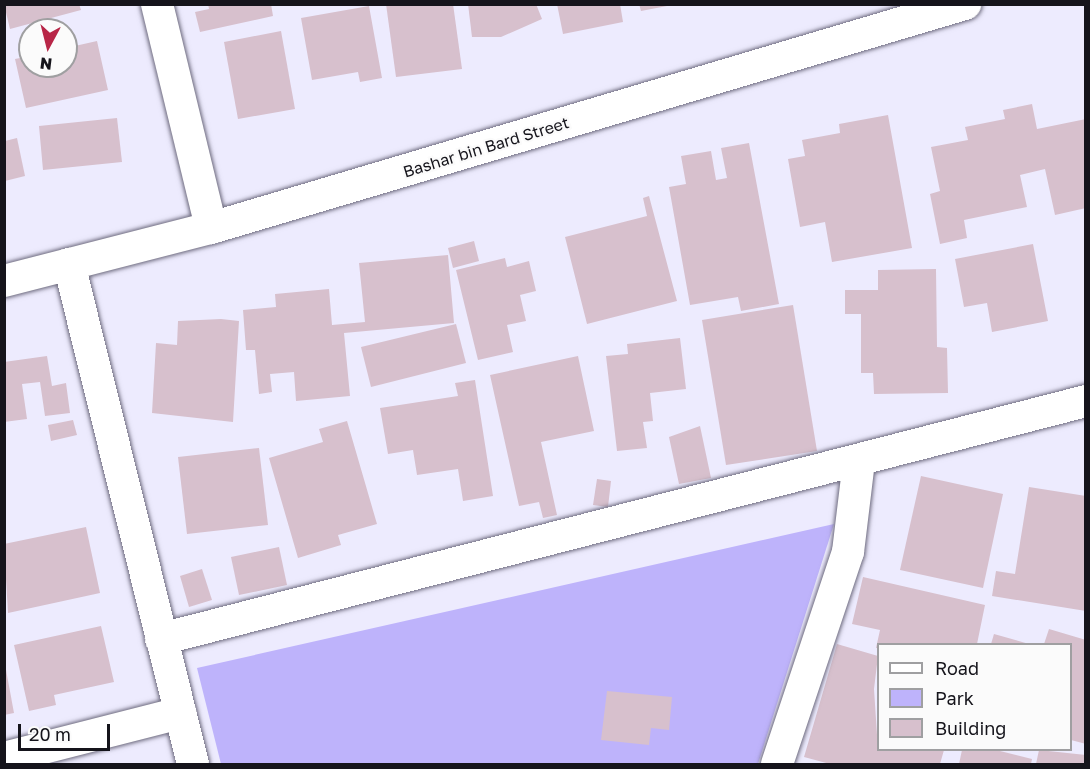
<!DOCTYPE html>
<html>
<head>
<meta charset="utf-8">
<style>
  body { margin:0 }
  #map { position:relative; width:1090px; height:769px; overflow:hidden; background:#edebfe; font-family:"Golos Text",sans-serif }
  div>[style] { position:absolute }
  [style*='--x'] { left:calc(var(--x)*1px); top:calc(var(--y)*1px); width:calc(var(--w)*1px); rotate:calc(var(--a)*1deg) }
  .green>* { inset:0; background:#beb3fb }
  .building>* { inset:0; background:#d7c0cd }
  .roads { filter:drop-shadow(0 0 2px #6e6b7f) drop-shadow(0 0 2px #6e6b7f) }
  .minor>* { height:32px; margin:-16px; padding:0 16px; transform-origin:16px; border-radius:16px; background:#fff }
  span { translate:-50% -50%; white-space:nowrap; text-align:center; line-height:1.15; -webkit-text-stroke:4.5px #fbfbfb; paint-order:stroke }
  .street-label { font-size:16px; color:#15141b }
  .frame { position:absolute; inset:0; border:6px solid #15141b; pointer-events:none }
  .legend { position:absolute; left:877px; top:643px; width:195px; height:108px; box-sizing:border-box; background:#fbfbfb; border:2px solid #9f9fa1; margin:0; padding:8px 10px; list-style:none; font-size:18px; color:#15141b }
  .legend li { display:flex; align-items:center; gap:12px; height:30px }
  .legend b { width:30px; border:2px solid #9f9fa1 }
  .north { position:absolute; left:18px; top:18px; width:60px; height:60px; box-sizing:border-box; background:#fbfbfb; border:2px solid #9f9fa1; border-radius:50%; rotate:187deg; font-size:16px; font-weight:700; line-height:24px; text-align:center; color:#15141b }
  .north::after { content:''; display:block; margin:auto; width:21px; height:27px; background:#b82647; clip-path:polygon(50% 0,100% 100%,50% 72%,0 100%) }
  .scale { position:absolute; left:18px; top:724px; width:92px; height:27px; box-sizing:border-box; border:3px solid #15141b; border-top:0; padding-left:8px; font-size:18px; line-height:21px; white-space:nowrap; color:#15141b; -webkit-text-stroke:4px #fbfbfb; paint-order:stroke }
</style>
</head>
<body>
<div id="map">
  <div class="green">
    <div style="clip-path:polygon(834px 524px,758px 764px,221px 764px,197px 668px)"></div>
  </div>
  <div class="building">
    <div style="clip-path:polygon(4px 4px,79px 4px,81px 10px,10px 29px)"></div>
    <div style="clip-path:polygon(208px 4px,271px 4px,273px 16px,200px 32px,195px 12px,209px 9px)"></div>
    <div style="clip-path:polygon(386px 4px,453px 4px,462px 69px,396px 77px)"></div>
    <div style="clip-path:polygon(468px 4px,536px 4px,542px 19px,501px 37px,472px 37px)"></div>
    <div style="clip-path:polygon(557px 4px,620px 4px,623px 22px,563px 34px)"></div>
    <div style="clip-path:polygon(639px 4px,666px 4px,667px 6px,641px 11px)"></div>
    <div style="clip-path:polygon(369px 6px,382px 78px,360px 82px,358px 72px,312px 80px,301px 18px)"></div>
    <div style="clip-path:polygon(281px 31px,295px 109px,238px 119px,224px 42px)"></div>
    <div style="clip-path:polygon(97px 41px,108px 90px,26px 108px,15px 59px,30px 56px,30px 66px,66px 66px,66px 48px)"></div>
    <div style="clip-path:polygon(1032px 104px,1037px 129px,1086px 119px,1086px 208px,1055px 215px,1045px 169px,1020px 175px,1027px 207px,964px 220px,967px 238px,940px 244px,930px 194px,940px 191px,931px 147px,968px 140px,965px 127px,1005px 119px,1003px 110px)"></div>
    <div style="clip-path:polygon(888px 115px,912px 248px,832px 262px,825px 222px,800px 227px,788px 159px,805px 156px,802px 140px,840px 133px,839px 124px)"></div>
    <div style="clip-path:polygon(117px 118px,122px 162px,43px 170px,39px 126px)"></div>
    <div style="clip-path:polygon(17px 138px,25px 176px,5px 181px,5px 141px)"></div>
    <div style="clip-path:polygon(749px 143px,779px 304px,741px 311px,738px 297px,690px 305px,669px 187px,686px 184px,681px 156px,711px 151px,716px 180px,727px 178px,721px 148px)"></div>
    <div style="clip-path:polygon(649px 196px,677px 301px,587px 324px,565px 237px,647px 216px,643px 198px)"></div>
    <div style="clip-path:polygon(474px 241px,479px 261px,453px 268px,448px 248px)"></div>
    <div style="clip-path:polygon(1033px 244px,1048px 321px,992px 332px,987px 303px,964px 307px,955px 259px)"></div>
    <div style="clip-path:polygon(448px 255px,454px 323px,344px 333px,350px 396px,296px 401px,294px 372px,270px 374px,272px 392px,259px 394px,255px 350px,246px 350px,243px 310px,276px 307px,275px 294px,329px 289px,332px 325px,365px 322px,359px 263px)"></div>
    <div style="clip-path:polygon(505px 258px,507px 267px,529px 261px,536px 291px,520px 295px,526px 321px,507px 325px,513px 352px,478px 360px,456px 270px)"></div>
    <div style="clip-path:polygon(936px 269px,937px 347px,947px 348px,948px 393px,874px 394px,873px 373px,861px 373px,861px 314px,845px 314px,845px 290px,878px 290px,878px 270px)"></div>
    <div style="clip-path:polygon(793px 305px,817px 451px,726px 465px,702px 320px)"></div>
    <div style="clip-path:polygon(221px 319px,239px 321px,233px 422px,152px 413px,156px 343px,177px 345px,178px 321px)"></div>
    <div style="clip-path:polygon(456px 324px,466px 363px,371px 387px,361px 347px)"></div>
    <div style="clip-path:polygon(680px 338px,686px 389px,650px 393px,653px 421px,643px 422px,647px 448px,617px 451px,606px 356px,628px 354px,627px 344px)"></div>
    <div style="clip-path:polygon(47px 356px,52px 386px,66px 383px,70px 413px,45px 416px,40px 382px,22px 384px,27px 419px,4px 422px,4px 362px)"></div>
    <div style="clip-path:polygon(578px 356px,594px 431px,541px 442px,557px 515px,543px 518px,539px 502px,519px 506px,490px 375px)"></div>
    <div style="clip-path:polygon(475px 380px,493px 496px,463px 501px,458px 469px,417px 475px,413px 450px,388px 454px,380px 408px,458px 396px,455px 383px)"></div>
    <div style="clip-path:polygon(73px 420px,77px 435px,51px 441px,48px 425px)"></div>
    <div style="clip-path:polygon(347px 421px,377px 524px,338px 535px,341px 545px,298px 558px,269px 458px,323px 442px,319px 429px)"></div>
    <div style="clip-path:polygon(700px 426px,711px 478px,679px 484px,669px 437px)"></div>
    <div style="clip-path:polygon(259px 448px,268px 525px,187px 534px,178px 457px)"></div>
    <div style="clip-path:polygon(921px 476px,1003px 494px,983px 588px,900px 570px)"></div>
    <div style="clip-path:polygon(597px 479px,611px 481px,608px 507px,593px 505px)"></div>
    <div style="clip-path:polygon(1029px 487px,1086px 496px,1086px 611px,992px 596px,996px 571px,1015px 574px)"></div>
    <div style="clip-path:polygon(86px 527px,100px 593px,8px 613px,4px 544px)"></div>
    <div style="clip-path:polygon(279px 547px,287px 585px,239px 595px,231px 557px)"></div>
    <div style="clip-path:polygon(202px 569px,212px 600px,189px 607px,180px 576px)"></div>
    <div style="clip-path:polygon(863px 577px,985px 605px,977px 644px,876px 648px,880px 630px,852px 624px)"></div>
    <div style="clip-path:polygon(101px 626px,114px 682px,54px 695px,56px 705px,29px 711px,14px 645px)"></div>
    <div style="clip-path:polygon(1049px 629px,1086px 640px,1086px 744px,1071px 740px,1071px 645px,1044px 644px)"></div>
    <div style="clip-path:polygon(994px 634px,1029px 644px,991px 644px)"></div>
    <div style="clip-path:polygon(837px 644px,878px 656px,874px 689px,878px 750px,944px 750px,940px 764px,830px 764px,804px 757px)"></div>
    <div style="clip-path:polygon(4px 659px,14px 713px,4px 715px)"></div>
    <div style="clip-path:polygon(607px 691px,672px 697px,669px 730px,651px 728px,649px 745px,601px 740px)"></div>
    <div style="clip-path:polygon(962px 750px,996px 750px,1032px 759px,1031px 764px,959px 764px)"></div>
    <div style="clip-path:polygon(1039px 750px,1086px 755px,1086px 764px,1036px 764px)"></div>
  </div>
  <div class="roads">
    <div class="minor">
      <div style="--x:157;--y:4;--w:230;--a:76.4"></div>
      <div style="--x:69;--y:264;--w:515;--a:76.07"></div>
      <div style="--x:4;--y:281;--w:214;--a:-14.4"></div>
      <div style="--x:211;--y:228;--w:787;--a:-16.55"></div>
      <div style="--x:161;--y:639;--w:955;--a:-14.43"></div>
      <div style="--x:4;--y:758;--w:182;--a:-14.3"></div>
      <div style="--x:777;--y:764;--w:224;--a:-71.5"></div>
      <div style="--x:848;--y:552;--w:92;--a:-83.1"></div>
    </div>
  </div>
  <div class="street-label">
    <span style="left:486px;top:147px;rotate:-17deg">Bashar bin Bard Street</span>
  </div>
  <div class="frame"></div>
  <ul class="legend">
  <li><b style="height:8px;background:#fff"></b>Road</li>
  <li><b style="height:16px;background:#beb3fb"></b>Park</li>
  <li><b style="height:16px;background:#d7c0cd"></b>Building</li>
  </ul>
  <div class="north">N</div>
  <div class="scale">20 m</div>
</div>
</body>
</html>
